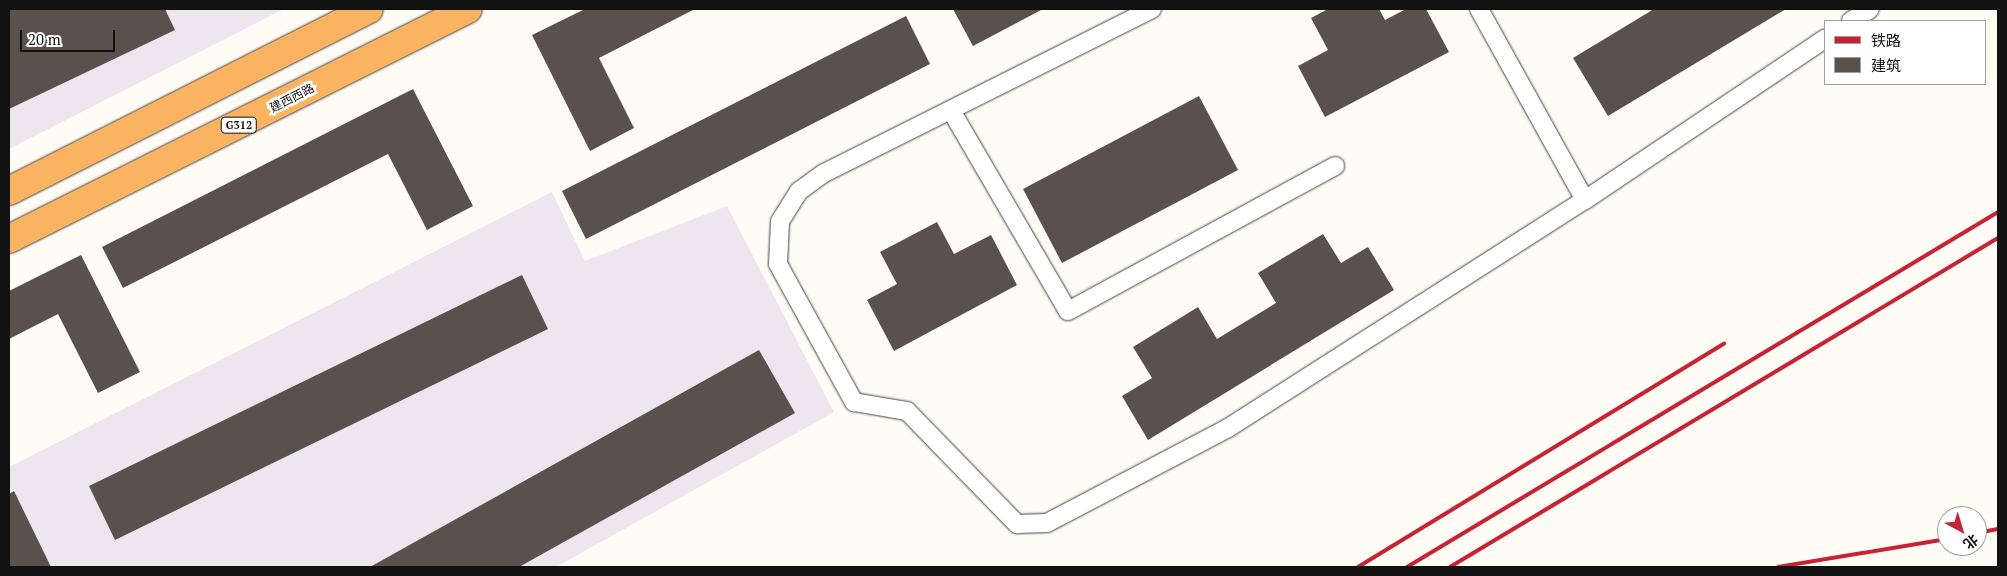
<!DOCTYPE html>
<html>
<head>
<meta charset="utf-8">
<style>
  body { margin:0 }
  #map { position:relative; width:2007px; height:576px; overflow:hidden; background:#fffcf5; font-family:"PT Serif","Noto Sans SC",serif }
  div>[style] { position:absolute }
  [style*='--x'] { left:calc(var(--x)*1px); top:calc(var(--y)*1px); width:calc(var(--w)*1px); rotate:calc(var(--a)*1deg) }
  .industrial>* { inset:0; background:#ede6ef }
  .building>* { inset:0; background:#5a514d }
  .roads { filter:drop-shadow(0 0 1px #444) drop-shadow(0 0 1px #444) }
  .service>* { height:18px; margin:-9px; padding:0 9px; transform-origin:9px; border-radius:9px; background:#fff }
  .trunk>* { height:28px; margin:-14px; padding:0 14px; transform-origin:14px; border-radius:14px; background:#f9b361 }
  .rail>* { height:4px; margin:-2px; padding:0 2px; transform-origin:2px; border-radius:2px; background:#c62436 }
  span { translate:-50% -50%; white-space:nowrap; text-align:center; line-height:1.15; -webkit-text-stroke:5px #fff; paint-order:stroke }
  .shield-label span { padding:1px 4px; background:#fff; border:1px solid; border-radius:4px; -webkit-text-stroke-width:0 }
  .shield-label { font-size:11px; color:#111; font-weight:700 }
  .street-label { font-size:12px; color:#111 }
  .frame { position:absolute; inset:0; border:10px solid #111; pointer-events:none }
  .legend { position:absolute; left:1824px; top:20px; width:162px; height:65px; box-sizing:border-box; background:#fff; border:1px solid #a0a0a0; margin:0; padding:6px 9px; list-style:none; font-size:15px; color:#111 }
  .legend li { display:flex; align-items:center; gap:10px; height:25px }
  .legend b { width:25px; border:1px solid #a0a0a0 }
  .north { position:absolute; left:1937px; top:506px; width:50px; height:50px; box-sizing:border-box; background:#fff; border:1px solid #a0a0a0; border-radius:50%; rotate:141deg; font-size:14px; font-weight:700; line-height:20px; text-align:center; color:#111 }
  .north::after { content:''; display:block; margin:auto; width:18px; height:22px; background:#c62436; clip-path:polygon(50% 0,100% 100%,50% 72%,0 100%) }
  .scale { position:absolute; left:20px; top:30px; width:95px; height:22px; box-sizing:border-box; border:2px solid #111; border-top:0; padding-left:6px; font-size:15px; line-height:18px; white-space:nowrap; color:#111; -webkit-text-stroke:4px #fff; paint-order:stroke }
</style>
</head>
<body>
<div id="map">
  <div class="industrial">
    <div style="clip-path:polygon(9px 9px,284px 9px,9px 149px)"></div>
    <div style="clip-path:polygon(552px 192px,585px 261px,727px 206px,834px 412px,556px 567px,9px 567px,9px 467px)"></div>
  </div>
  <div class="building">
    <div style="clip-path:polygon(9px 9px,165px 9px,175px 30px,9px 109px)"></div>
    <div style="clip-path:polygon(585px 9px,695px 9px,599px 58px,634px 128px,590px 151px,532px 35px)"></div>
    <div style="clip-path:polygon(953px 9px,1043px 9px,973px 46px)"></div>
    <div style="clip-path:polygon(1328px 9px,1379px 9px,1385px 20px,1406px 9px,1426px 9px,1449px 52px,1325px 117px,1298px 66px,1328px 50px,1311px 18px)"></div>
    <div style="clip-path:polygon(1654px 9px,1786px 9px,1608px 116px,1573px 58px)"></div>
    <div style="clip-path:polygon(906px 16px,930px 64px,586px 239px,562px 191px)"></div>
    <div style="clip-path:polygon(413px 89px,473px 206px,427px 230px,388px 154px,123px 288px,102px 247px)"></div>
    <div style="clip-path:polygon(1199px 96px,1238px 170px,1062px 263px,1023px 189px)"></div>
    <div style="clip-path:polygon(937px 222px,954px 254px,991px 235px,1017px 285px,894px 351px,867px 300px,897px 284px,880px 252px)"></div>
    <div style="clip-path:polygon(1323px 234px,1341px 263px,1368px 247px,1394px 290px,1148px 440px,1122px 396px,1152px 378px,1133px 347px,1198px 307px,1217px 339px,1276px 303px,1258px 273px)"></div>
    <div style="clip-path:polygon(81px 255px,140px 372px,98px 393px,58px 314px,9px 339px,9px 291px)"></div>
    <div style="clip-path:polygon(522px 275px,548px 329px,115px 540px,89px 486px)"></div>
    <div style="clip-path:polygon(759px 350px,795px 413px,519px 567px,370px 567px)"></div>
    <div style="clip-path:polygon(14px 491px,51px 567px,9px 567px,9px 494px)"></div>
  </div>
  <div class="roads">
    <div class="service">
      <div style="--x:1152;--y:9;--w:367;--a:153.4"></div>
      <div style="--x:824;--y:173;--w:31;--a:144"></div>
      <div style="--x:799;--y:191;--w:36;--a:122"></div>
      <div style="--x:780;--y:222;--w:42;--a:92.7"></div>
      <div style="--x:778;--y:264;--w:158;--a:61.2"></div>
      <div style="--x:854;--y:402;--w:54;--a:9.6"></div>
      <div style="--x:907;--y:411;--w:158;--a:45.8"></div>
      <div style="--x:1017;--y:524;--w:30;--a:-2"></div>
      <div style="--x:1047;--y:523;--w:204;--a:-27.7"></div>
      <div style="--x:1228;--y:428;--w:424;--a:-32.6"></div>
      <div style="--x:1585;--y:200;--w:290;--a:-33.9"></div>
      <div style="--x:1479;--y:9;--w:218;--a:61"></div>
      <div style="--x:1851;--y:21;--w:22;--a:-32"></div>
      <div style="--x:952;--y:112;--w:230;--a:59.8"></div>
      <div style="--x:1068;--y:311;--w:304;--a:-28.5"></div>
    </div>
    <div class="trunk">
      <div style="--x:9;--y:191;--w:403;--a:-26.8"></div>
      <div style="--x:9;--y:239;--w:513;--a:-26.61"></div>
    </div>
  </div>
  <div class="rail">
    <div style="--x:1977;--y:533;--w:21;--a:-11"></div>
    <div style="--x:1358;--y:567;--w:429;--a:-31.4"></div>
    <div style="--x:1407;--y:567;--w:689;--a:-30.99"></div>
    <div style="--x:1450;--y:567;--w:639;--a:-30.98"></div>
    <div style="--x:1778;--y:567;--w:171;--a:-9.4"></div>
  </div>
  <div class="shield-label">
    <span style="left:239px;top:125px">G312</span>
  </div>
  <div class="street-label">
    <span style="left:292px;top:98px;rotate:-27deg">建西西路</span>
  </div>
  <div class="frame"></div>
  <ul class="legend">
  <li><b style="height:6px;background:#c62436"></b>铁路</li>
  <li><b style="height:14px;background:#5a514d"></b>建筑</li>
  </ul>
  <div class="north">北</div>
  <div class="scale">20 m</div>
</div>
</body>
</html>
